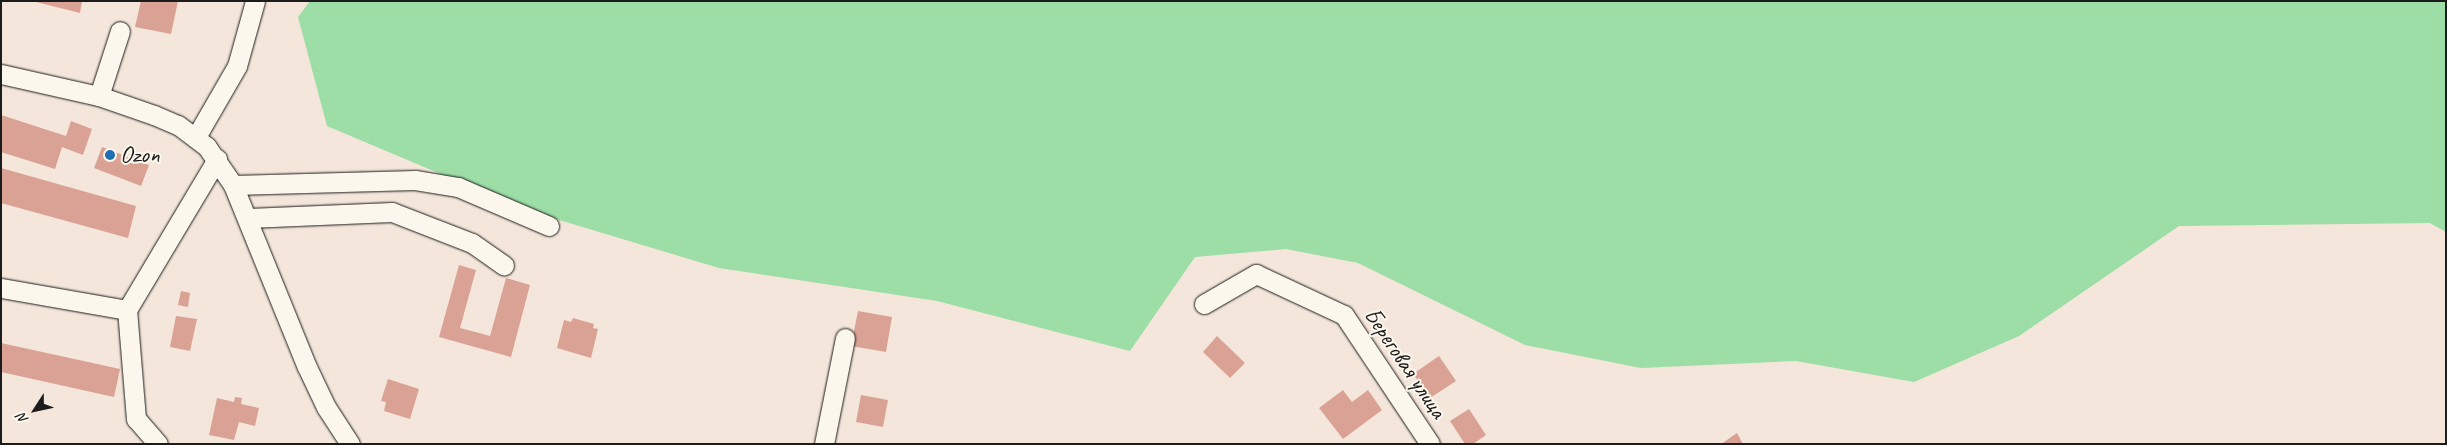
<!DOCTYPE html>
<html>
<head>
<meta charset="utf-8">
<style>
  body { margin:0 }
  #map { position:relative; width:2447px; height:445px; overflow:hidden; background:#f4e6da; font-family:Caveat,sans-serif }
  div>[style] { position:absolute }
  [style*='--x'] { left:calc(var(--x)*1px); top:calc(var(--y)*1px); width:calc(var(--w)*1px); rotate:calc(var(--a)*1deg) }
  .green>* { inset:0; background:#9ddda6 }
  .building>* { inset:0; background:#daa294 }
  .roads { filter:drop-shadow(0 0 1px #1c1c1c) drop-shadow(0 0 1px #1c1c1c) }
  .minor>* { height:19px; margin:-9.5px; padding:0 9.5px; transform-origin:9.5px; border-radius:9.5px; background:#fbf7ec }
  .dots>* { width:14px; height:14px; translate:-50% -50%; box-sizing:border-box; border:2px solid #fbf7ec; border-radius:50% }
  span { translate:-50% -50%; white-space:nowrap; text-align:center; line-height:1.15; -webkit-text-stroke:4px #fbf7ec; paint-order:stroke }
  .poi-label { font-size:24px; color:#1c1c1c }
  .left { translate:0 -50%; text-align:left }
  .street-label { font-size:24px; color:#1c1c1c }
  .frame { position:absolute; inset:0; border:2px solid #1c1c1c; pointer-events:none }
  .north { position:absolute; left:10px; top:385px; width:50px; height:50px; -webkit-text-stroke:4px #fbf7ec; paint-order:stroke; rotate:235deg; font-size:14px; font-weight:700; line-height:20px; text-align:center; color:#1c1c1c }
  .north::after { content:''; display:block; margin:auto; width:18px; height:22px; background:#1c1c1c; clip-path:polygon(50% 0,100% 100%,50% 72%,0 100%) }
</style>
</head>
<body>
<div id="map">
  <div class="green">
    <div style="clip-path:polygon(310px 1px,2446px 1px,2446px 232px,2430px 223px,2179px 226px,2019px 336px,1914px 382px,1796px 361px,1641px 368px,1525px 345px,1358px 263px,1286px 249px,1195px 257px,1130px 351px,937px 301px,719px 268px,526px 210px,327px 126px,298px 17px)"></div>
  </div>
  <div class="building">
    <div style="clip-path:polygon(32px 1px,82px 1px,80px 13px)"></div>
    <div style="clip-path:polygon(141px 1px,178px 1px,171px 34px,135px 27px)"></div>
    <div style="clip-path:polygon(1px 115px,66px 136px,71px 121px,92px 129px,83px 155px,62px 147px,55px 169px,1px 152px)"></div>
    <div style="clip-path:polygon(102px 147px,149px 165px,141px 186px,94px 168px)"></div>
    <div style="clip-path:polygon(1px 168px,136px 206px,128px 238px,1px 203px)"></div>
    <div style="clip-path:polygon(459px 265px,476px 270px,460px 328px,479px 333px,490px 336px,506px 278px,530px 285px,511px 357px,439px 337px)"></div>
    <div style="clip-path:polygon(181px 291px,190px 293px,188px 307px,178px 305px)"></div>
    <div style="clip-path:polygon(858px 311px,892px 317px,886px 352px,851px 346px)"></div>
    <div style="clip-path:polygon(176px 316px,197px 319px,190px 351px,170px 347px)"></div>
    <div style="clip-path:polygon(573px 318px,594px 324px,593px 328px,598px 329px,591px 358px,557px 348px,564px 320px,571px 322px)"></div>
    <div style="clip-path:polygon(1217px 336px,1245px 363px,1230px 378px,1203px 352px)"></div>
    <div style="clip-path:polygon(1px 343px,120px 369px,114px 397px,1px 372px)"></div>
    <div style="clip-path:polygon(1439px 356px,1456px 381px,1430px 398px,1413px 374px)"></div>
    <div style="clip-path:polygon(388px 379px,419px 389px,410px 419px,384px 411px,386px 402px,381px 401px)"></div>
    <div style="clip-path:polygon(1343px 390px,1352px 402px,1368px 390px,1382px 410px,1343px 439px,1319px 408px)"></div>
    <div style="clip-path:polygon(861px 395px,888px 400px,883px 427px,856px 422px)"></div>
    <div style="clip-path:polygon(235px 397px,242px 398px,241px 404px,259px 408px,255px 426px,239px 422px,234px 440px,209px 435px,217px 398px,234px 402px)"></div>
    <div style="clip-path:polygon(1469px 409px,1486px 435px,1473px 444px,1465px 444px,1450px 421px)"></div>
    <div style="clip-path:polygon(1737px 433px,1743px 444px,1721px 444px)"></div>
  </div>
  <div class="roads">
    <div class="minor">
      <div style="--x:1;--y:74;--w:100;--a:12.7"></div>
      <div style="--x:99;--y:96;--w:58;--a:19.1"></div>
      <div style="--x:154;--y:115;--w:26;--a:23"></div>
      <div style="--x:178;--y:125;--w:36;--a:37"></div>
      <div style="--x:207;--y:147;--w:46;--a:55.6"></div>
      <div style="--x:233;--y:185;--w:196;--a:67.9"></div>
      <div style="--x:307;--y:367;--w:44;--a:64.6"></div>
      <div style="--x:326;--y:407;--w:44;--a:57"></div>
      <div style="--x:99;--y:96;--w:68;--a:-72.1"></div>
      <div style="--x:196;--y:137;--w:82;--a:-60"></div>
      <div style="--x:237;--y:66;--w:67;--a:-74.5"></div>
      <div style="--x:233;--y:185;--w:182;--a:-1.6"></div>
      <div style="--x:415;--y:180;--w:44;--a:9.2"></div>
      <div style="--x:458;--y:187;--w:99;--a:23.2"></div>
      <div style="--x:248;--y:218;--w:144;--a:-2.4"></div>
      <div style="--x:392;--y:212;--w:86;--a:21.2"></div>
      <div style="--x:472;--y:243;--w:39;--a:35"></div>
      <div style="--x:1;--y:288;--w:128;--a:9.9"></div>
      <div style="--x:1204;--y:304;--w:60;--a:-30"></div>
      <div style="--x:1256;--y:274;--w:97;--a:25"></div>
      <div style="--x:1344;--y:315;--w:155;--a:56.3"></div>
      <div style="--x:158;--y:444;--w:33;--a:-131"></div>
      <div style="--x:136;--y:419;--w:109;--a:-94.7"></div>
      <div style="--x:127;--y:310;--w:176;--a:-59.2"></div>
      <div style="--x:824;--y:444;--w:108;--a:-78.8"></div>
    </div>
  </div>
  <div class="dots">
    <div style="left:110px;top:155px;background:#1f6fb2"></div>
  </div>
  <div class="poi-label">
    <span class="left" style="left:120px;top:155px">Ozon</span>
  </div>
  <div class="street-label">
    <span style="left:1405px;top:363px;rotate:56deg">Береговая улица</span>
  </div>
  <div class="frame"></div>
  <div class="north">N</div>
</div>
</body>
</html>
